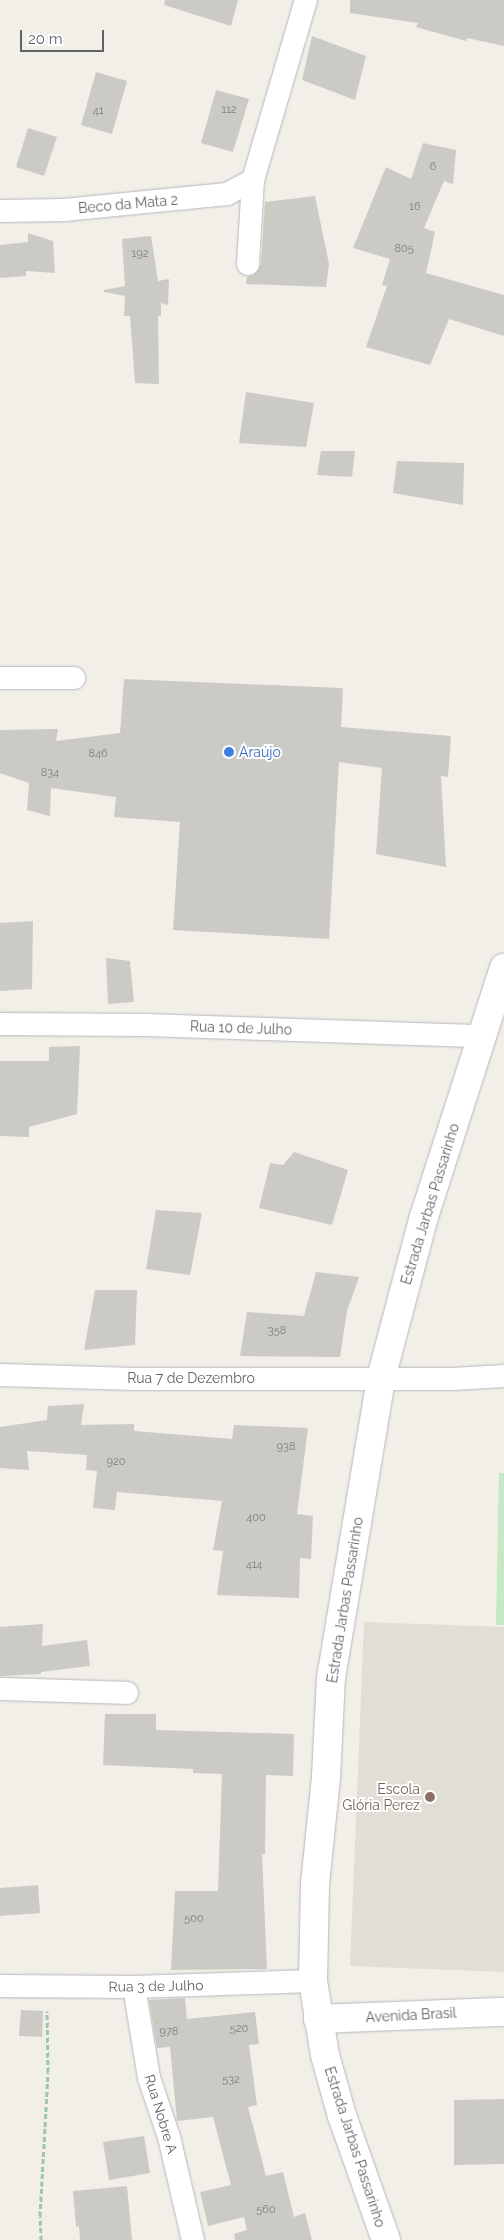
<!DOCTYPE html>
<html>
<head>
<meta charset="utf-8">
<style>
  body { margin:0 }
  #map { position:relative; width:504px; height:2240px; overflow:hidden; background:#f1efe8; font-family:Raleway,sans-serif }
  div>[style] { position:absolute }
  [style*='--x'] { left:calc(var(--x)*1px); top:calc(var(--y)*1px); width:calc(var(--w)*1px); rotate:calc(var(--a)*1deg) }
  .education>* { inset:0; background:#e1ded6 }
  .green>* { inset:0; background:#c5e8c5 }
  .building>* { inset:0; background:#cccac5 }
  .path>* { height:3px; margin-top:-1.5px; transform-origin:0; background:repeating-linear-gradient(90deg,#9cc7a9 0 5px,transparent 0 7.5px) }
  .roads { filter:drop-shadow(0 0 1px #b5b8bc) drop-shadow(0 0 1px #b5b8bc) }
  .street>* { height:22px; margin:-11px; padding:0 11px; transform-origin:11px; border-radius:11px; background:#fff }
  .secondary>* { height:28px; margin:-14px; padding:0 14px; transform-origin:14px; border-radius:14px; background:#fff }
  .dots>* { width:14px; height:14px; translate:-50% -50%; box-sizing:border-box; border:2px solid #fff; border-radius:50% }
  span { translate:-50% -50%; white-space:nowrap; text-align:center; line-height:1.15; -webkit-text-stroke:4px #fff; paint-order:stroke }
  .number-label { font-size:11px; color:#7a7d7f }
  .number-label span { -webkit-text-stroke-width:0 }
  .street-label { font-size:14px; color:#5f6368 }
  .shop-label { font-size:14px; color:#366cbe }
  .left { translate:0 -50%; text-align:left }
  .education-label { font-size:14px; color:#785e54 }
  .right { translate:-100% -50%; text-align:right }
  .scale { position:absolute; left:20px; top:30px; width:84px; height:22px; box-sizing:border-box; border:2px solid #5f6368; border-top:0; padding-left:6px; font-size:15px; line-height:18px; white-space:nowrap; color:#5f6368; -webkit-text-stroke:4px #fff; paint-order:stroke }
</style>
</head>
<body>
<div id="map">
  <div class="education">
    <div style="clip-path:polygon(364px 1622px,504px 1627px,504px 1972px,350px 1966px)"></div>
  </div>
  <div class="green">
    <div style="clip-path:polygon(499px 1473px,504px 1473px,504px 1625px,496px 1625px)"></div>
  </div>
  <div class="building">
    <div style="clip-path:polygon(165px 0,238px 0,231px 26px,164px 5px)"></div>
    <div style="clip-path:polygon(350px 0,504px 0,504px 46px,467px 38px,466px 41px,416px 27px,418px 23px,350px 13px)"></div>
    <div style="clip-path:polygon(312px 36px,366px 56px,355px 100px,302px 80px)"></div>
    <div style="clip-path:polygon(96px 72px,127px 81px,112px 134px,81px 125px)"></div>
    <div style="clip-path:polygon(216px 90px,249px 99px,233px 152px,201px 143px)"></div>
    <div style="clip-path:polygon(28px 128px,57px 137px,44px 176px,16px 167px)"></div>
    <div style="clip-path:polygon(423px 143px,456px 150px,453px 184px,444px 181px,424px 228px,435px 232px,426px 273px,504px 295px,504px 336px,449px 319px,430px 365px,366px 347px,387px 286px,382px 285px,390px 259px,353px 248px,386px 167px,411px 179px)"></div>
    <div style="clip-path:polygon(315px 196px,329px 264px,326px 287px,246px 284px,247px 277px,254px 275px,261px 265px,265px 202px)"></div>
    <div style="clip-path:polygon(28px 233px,53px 241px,55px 273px,26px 271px,26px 276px,0 278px,0 245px,28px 242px)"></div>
    <div style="clip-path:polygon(151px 236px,158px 281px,169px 279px,168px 305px,161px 303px,161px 316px,158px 316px,159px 384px,135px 383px,130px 316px,124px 316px,125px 296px,104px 292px,104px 290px,125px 286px,122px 239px)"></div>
    <div style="clip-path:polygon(246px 392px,314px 403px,306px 447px,239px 443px)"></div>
    <div style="clip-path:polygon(321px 451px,355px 451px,352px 477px,317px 475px)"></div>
    <div style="clip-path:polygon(397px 461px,464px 463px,463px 505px,393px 493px)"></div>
    <div style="clip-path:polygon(124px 679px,343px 688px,341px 727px,451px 736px,448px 777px,441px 776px,446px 867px,376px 854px,382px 768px,339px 762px,329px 939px,173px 930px,180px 822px,114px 817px,116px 797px,51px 788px,50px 816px,27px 810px,29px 783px,0 773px,0 730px,58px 729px,56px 741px,120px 733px)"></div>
    <div style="clip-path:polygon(33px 921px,32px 989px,0 991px,0 923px)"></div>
    <div style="clip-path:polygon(106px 958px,130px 961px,134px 1002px,108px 1004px)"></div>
    <div style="clip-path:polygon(80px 1046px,77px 1114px,29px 1127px,29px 1137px,0 1136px,0 1061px,49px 1061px,49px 1047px)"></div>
    <div style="clip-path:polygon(294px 1152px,348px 1170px,332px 1225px,259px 1208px,270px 1163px,283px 1165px)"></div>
    <div style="clip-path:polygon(156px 1210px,202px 1213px,190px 1275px,146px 1269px)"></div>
    <div style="clip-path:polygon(316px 1272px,359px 1277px,347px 1311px,340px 1357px,240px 1356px,247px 1312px,304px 1316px)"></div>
    <div style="clip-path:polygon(95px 1290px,137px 1290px,135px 1345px,84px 1350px)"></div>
    <div style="clip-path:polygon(84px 1404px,81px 1425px,134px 1424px,134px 1431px,232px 1439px,234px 1425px,308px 1428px,297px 1514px,313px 1516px,311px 1559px,300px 1558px,299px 1598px,217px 1595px,223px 1551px,213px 1550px,222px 1501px,117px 1492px,115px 1510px,93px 1508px,97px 1471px,86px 1470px,87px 1455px,27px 1451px,29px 1470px,0 1468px,0 1427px,47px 1420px,48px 1406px)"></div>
    <div style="clip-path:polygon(43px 1624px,42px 1646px,87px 1640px,90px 1666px,41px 1672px,41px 1674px,0 1676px,0 1627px)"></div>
    <div style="clip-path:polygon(105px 1714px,156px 1714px,156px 1730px,294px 1734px,293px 1776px,266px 1775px,265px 1854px,262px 1854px,267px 1969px,171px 1970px,175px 1891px,218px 1891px,222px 1774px,193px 1773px,193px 1769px,103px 1765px)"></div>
    <div style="clip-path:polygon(38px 1885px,40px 1913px,0 1916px,0 1888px)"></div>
    <div style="clip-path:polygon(185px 1998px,187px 2019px,255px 2012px,259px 2044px,249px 2045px,257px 2105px,248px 2107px,266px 2176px,283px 2172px,294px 2217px,305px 2213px,312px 2240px,235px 2240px,234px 2234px,247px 2230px,244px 2217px,208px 2226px,200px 2192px,231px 2185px,213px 2117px,177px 2121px,170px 2047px,157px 2048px,149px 2000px)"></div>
    <div style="clip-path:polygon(21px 2010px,43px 2011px,42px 2037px,19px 2036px)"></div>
    <div style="clip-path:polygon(504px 2099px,504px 2164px,454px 2165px,454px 2100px)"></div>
    <div style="clip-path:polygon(144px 2136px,150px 2173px,109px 2180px,103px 2142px)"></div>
    <div style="clip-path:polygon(127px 2186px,132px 2240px,80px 2240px,79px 2226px,76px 2227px,73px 2191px)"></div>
  </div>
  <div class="path">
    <div style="--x:41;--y:2240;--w:24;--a:-92"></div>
    <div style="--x:40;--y:2216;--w:144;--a:-86.8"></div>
    <div style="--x:48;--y:2072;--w:61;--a:-90.9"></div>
  </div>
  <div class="roads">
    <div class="street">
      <div style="--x:0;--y:211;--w:64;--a:-0.9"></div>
      <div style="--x:64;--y:210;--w:164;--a:-5.6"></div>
      <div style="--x:227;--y:194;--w:30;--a:-28"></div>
      <div style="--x:248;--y:264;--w:84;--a:-86.6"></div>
      <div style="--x:253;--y:180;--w:188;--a:-73.6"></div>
      <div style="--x:0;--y:678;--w:74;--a:0"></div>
      <div style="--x:0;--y:1024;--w:146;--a:0.4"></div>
      <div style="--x:146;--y:1025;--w:336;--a:1.9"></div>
      <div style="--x:0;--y:1375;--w:134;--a:1.7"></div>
      <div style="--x:134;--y:1379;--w:319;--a:0"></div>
      <div style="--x:453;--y:1379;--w:51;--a:-3.4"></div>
      <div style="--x:0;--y:1689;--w:127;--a:1.8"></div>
      <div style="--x:0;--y:1986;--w:134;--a:0.4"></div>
      <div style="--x:134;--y:1987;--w:179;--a:-1.9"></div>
      <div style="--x:134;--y:1987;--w:92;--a:80.6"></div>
      <div style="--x:149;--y:2078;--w:62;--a:71.3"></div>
      <div style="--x:169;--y:2137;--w:106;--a:76.9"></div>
    </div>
    <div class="secondary">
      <div style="--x:318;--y:2019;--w:186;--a:-2.2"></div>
      <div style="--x:386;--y:2240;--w:132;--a:-109.5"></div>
      <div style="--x:342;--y:2116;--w:63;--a:-105.6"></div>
      <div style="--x:325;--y:2055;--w:75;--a:-99.2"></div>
      <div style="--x:313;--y:1981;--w:97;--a:-88.8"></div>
      <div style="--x:315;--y:1884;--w:108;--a:-84.1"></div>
      <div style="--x:326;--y:1777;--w:99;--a:-87.1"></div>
      <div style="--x:331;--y:1678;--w:304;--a:-80.5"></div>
      <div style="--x:381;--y:1378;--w:163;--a:-75.1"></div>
      <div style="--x:423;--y:1220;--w:265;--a:-72.2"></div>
    </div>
  </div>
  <div class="dots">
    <div style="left:229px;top:752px;background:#3f7fe0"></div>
    <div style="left:430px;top:1797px;background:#8d6e63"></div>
  </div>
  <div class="number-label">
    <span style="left:229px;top:110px">112</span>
    <span style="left:98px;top:111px">41</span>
    <span style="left:433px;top:167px">6</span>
    <span style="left:415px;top:207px">16</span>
    <span style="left:404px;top:249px">805</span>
    <span style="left:140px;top:254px">192</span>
    <span style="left:98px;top:754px">846</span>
    <span style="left:50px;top:773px">834</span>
    <span style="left:277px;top:1331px">358</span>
    <span style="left:286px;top:1447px">938</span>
    <span style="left:116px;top:1462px">920</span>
    <span style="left:256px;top:1518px">400</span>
    <span style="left:254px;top:1565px">414</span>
    <span style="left:194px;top:1919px">500</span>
    <span style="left:239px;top:2029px">520</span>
    <span style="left:169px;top:2032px">978</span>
    <span style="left:231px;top:2080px">532</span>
    <span style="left:266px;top:2210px">560</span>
  </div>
  <div class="street-label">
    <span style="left:128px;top:204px;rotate:-5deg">Beco da Mata 2</span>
    <span style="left:241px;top:1028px;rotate:2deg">Rua 10 de Julho</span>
    <span style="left:430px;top:1204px;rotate:-73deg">Estrada Jarbas Passarinho</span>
    <span style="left:191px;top:1378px">Rua 7 de Dezembro</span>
    <span style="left:345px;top:1600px;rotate:-81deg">Estrada Jarbas Passarinho</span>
    <span style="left:156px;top:1986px;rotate:-1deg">Rua 3 de Julho</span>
    <span style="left:411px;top:2015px;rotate:-3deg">Avenida Brasil</span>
    <span style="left:161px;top:2114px;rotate:73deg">Rua Nobre A</span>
    <span style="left:355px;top:2147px;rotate:72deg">Estrada Jarbas Passarinho</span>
  </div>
  <div class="shop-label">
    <span class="left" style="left:239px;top:752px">Araújo</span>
  </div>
  <div class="education-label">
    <span class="right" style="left:420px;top:1797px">Escola<br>Glória Perez</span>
  </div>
  <div class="scale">20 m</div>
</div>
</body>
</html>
